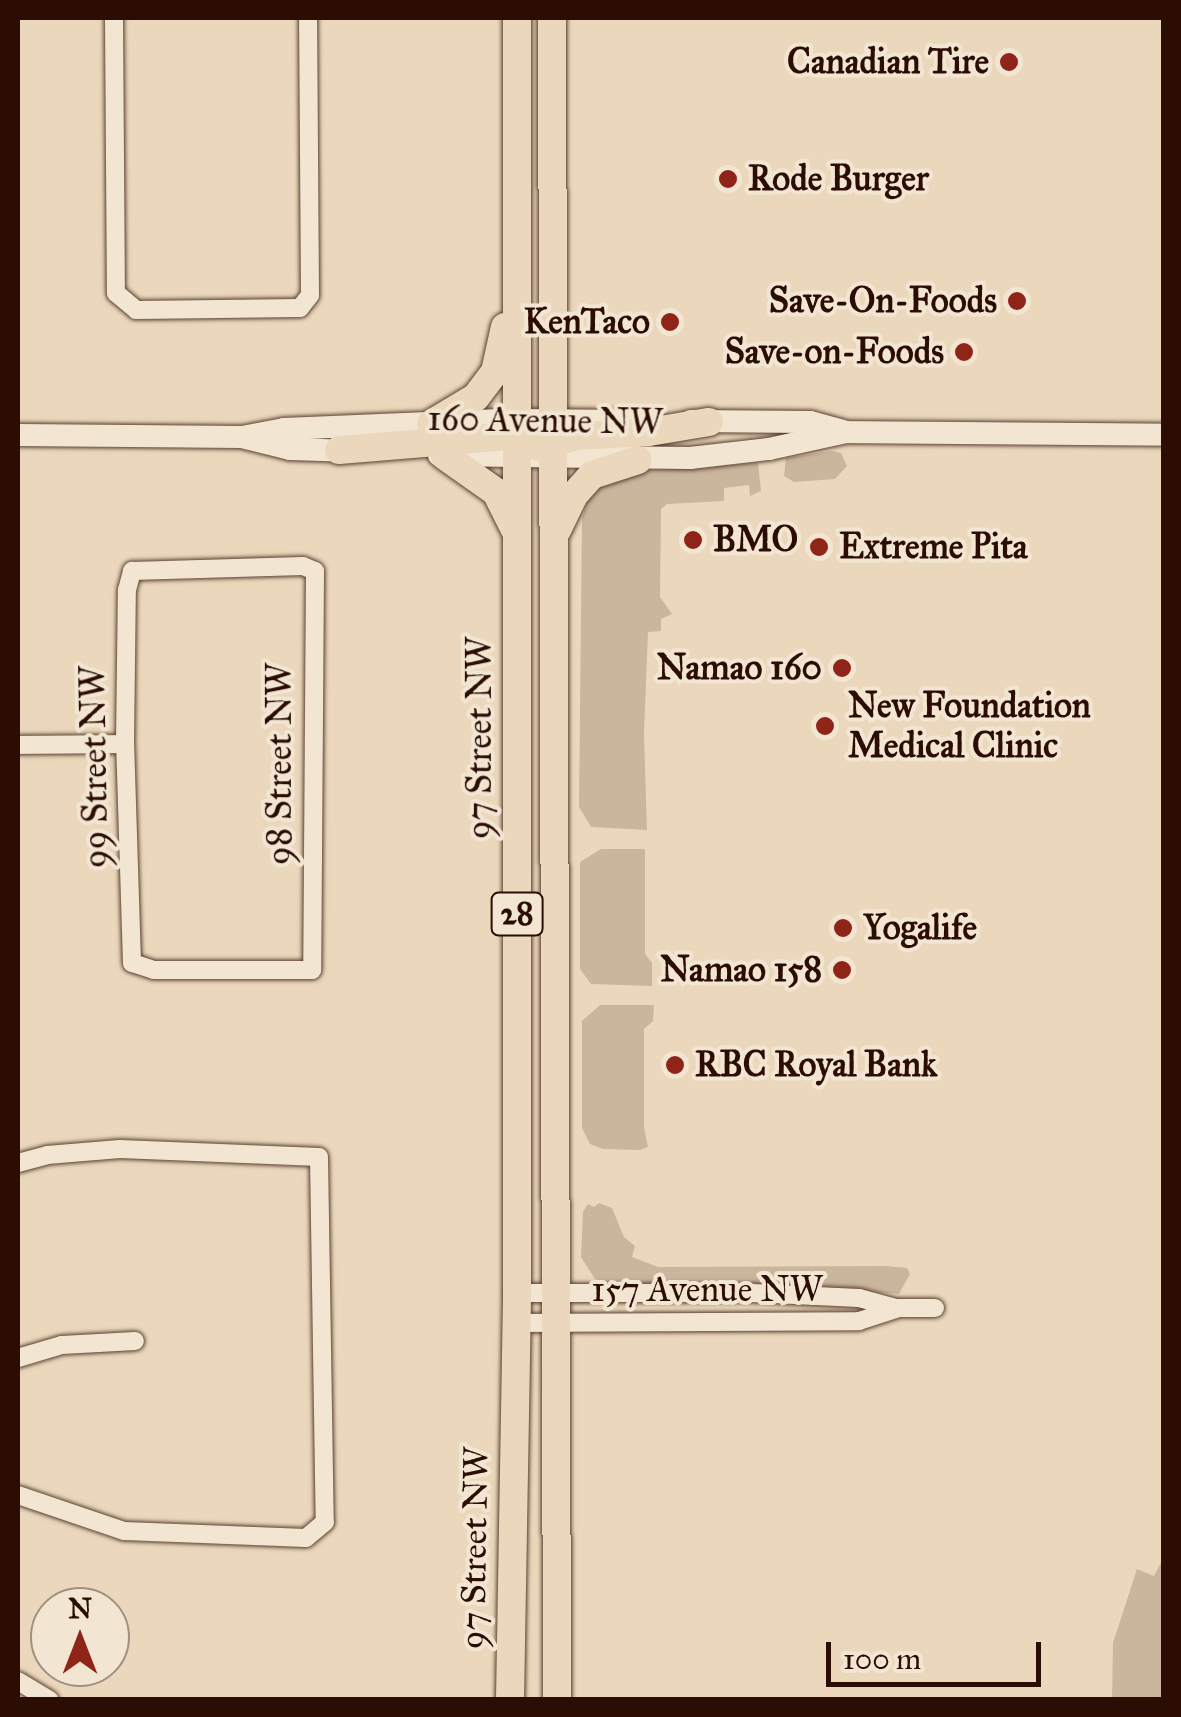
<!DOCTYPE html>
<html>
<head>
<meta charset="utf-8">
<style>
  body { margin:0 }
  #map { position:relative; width:1181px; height:1717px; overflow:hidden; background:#ebd8bc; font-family:"IM FELL Great Primer",serif }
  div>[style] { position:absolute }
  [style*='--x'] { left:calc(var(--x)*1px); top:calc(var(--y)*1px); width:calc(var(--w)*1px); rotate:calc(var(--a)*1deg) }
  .green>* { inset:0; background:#cab59d }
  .roads { filter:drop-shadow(0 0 2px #5b4032) drop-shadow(0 0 2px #5b4032) }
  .minor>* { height:18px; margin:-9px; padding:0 9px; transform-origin:9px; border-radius:9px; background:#f2e6d3 }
  .tertiary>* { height:22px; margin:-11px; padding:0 11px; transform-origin:11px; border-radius:11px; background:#f2e6d3 }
  .primary>* { height:28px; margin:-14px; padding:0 14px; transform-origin:14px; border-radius:14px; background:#ebd8bc }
  .dots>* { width:28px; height:28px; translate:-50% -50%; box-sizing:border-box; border:5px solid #f2e6d3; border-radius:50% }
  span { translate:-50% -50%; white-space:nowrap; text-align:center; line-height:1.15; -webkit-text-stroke:8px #f2e6d3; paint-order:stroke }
  .shield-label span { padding:2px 8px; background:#f2e6d3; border:2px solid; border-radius:8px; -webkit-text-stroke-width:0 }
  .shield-label { font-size:32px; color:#2b0d04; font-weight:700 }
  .poi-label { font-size:35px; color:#2b0d04; font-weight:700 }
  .right { translate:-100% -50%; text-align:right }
  .left { translate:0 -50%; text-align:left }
  .street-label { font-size:35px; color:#2b0d04 }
  .frame { position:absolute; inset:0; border:20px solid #2b0d04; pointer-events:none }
  .north { position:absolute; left:30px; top:1587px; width:100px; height:100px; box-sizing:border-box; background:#f2e6d3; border:2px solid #a28f80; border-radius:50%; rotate:0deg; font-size:28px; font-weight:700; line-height:40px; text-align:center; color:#2b0d04 }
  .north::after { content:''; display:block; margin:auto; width:35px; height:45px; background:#8f2418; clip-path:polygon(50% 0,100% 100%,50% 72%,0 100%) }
  .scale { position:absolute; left:826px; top:1642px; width:215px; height:45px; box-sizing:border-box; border:5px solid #2b0d04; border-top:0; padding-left:12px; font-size:30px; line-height:35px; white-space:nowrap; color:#2b0d04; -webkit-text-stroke:8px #f2e6d3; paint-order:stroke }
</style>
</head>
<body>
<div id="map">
  <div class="green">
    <div style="clip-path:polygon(832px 451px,841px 453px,847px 466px,835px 479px,794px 482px,784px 476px,786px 458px)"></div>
    <div style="clip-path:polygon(758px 463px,761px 491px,750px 496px,749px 485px,724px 488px,724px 501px,667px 504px,661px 509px,660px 597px,672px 614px,661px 619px,661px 631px,648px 632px,644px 733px,647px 830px,591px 827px,579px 807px,582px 518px,592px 486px,618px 472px)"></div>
    <div style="clip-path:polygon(601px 849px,645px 849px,645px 954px,652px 963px,652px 986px,591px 984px,580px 969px,580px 862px)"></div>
    <div style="clip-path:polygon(600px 1005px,654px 1005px,653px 1021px,644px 1029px,644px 1127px,648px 1147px,640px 1150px,603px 1149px,590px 1144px,582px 1128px,582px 1021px)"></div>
    <div style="clip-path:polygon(599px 1203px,612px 1208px,624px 1237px,635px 1246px,632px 1257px,658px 1267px,886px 1266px,907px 1268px,910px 1274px,899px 1294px,762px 1285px,606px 1283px,595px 1279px,581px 1257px,583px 1212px,588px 1204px,594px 1207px)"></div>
    <div style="clip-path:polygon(1163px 1559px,1163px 1699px,1112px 1699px,1113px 1643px,1137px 1569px,1154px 1576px)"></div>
  </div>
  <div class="roads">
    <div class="minor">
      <div style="--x:114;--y:18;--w:275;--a:89.6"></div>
      <div style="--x:116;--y:293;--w:26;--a:40"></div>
      <div style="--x:136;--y:310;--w:164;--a:-0.7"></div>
      <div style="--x:300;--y:308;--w:16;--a:-52"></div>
      <div style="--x:310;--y:295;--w:277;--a:-90.4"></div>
      <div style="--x:303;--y:566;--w:13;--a:23"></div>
      <div style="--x:315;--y:571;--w:399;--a:90.4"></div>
      <div style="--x:312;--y:970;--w:158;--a:180"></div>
      <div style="--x:154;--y:970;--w:23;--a:-162"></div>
      <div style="--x:132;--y:963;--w:219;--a:-91.8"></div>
      <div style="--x:125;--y:744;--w:154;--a:-89.3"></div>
      <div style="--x:127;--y:590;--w:20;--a:-75"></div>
      <div style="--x:132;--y:571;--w:171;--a:-1.7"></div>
      <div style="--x:18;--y:745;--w:107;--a:-0.5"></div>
      <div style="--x:18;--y:1163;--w:30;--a:-15"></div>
      <div style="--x:47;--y:1155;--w:73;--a:-4.7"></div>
      <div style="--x:120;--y:1149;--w:199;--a:2.3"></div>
      <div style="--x:319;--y:1157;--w:365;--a:89.1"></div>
      <div style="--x:325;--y:1522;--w:25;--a:140"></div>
      <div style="--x:306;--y:1538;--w:182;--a:-177.8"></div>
      <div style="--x:124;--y:1531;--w:112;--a:-161.2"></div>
      <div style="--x:517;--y:1293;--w:235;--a:0"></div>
      <div style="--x:752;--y:1293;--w:107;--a:2.7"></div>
      <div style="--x:859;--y:1298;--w:38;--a:15"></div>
      <div style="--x:896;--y:1308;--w:39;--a:0"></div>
      <div style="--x:516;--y:1323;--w:343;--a:-0.3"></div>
      <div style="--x:859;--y:1321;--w:39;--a:-18"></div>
      <div style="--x:18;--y:1358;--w:46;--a:-16.5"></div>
      <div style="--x:62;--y:1345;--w:73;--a:-3.1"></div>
      <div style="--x:18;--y:1681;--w:37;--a:31"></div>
    </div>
    <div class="tertiary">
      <div style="--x:691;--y:421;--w:119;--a:0.5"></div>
      <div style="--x:810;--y:422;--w:34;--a:15"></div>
      <div style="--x:18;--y:435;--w:224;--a:0.5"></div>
      <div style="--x:242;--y:437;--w:43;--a:-10.8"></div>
      <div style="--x:284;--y:429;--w:217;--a:-2.4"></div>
      <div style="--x:501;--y:420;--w:133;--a:0.4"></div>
      <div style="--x:242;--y:437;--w:49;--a:14"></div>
      <div style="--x:290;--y:449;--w:63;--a:1.8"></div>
      <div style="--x:439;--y:455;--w:251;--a:0.7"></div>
      <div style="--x:690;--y:458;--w:80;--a:-6.5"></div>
      <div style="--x:769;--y:449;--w:79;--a:-12.4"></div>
      <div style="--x:846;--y:432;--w:318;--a:0.5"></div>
    </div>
    <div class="primary">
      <div style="--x:552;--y:18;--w:1682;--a:89.83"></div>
      <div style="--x:431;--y:424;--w:52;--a:-31"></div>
      <div style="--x:476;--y:397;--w:31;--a:-53"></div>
      <div style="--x:495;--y:372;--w:46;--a:-77.5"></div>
      <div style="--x:539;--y:447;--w:41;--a:-15.8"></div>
      <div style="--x:578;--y:436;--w:71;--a:-3.2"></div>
      <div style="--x:649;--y:432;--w:61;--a:-9.5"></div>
      <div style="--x:339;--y:450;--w:195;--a:-4.7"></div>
      <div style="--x:445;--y:456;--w:62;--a:35.2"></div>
      <div style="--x:496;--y:492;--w:42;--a:63.4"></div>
      <div style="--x:557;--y:530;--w:39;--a:-64"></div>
      <div style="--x:574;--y:495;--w:27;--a:-48"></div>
      <div style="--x:592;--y:475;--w:48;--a:-18.1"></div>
      <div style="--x:510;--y:1700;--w:407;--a:-89"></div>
      <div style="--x:517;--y:1293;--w:1275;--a:-90"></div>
    </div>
  </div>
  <div class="dots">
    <div style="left:1009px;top:62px;background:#8f2418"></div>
    <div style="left:728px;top:179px;background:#8f2418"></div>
    <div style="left:1017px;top:301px;background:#8f2418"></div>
    <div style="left:670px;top:322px;background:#8f2418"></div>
    <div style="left:964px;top:352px;background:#8f2418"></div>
    <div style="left:693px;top:540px;background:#8f2418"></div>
    <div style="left:819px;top:547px;background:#8f2418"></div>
    <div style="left:842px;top:668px;background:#8f2418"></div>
    <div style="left:825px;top:726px;background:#8f2418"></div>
    <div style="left:843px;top:928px;background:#8f2418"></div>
    <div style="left:842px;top:970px;background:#8f2418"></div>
    <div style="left:675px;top:1065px;background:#8f2418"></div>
  </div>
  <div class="shield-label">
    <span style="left:517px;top:914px">28</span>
  </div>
  <div class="poi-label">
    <span class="right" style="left:989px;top:62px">Canadian Tire</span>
    <span class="left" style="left:748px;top:179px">Rode Burger</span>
    <span class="right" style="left:997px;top:301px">Save-On-Foods</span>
    <span class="right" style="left:650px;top:322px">KenTaco</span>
    <span class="right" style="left:944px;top:352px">Save-on-Foods</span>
    <span class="left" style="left:713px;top:540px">BMO</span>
    <span class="left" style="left:839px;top:547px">Extreme Pita</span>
    <span class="right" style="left:822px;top:668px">Namao 160</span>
    <span class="left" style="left:848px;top:726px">New Foundation<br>Medical Clinic</span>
    <span class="left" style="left:863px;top:928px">Yogalife</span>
    <span class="right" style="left:822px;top:970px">Namao 158</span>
    <span class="left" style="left:695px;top:1065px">RBC Royal Bank</span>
  </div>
  <div class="street-label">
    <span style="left:545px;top:421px;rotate:1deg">160 Avenue NW</span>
    <span style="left:480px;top:738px;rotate:-90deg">97 Street NW</span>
    <span style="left:280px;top:764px;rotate:-90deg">98 Street NW</span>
    <span style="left:95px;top:767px;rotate:-91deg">99 Street NW</span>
    <span style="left:707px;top:1290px">157 Avenue NW</span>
    <span style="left:475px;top:1548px;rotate:-89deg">97 Street NW</span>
  </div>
  <div class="frame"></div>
  <div class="north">N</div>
  <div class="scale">100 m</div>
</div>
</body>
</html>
